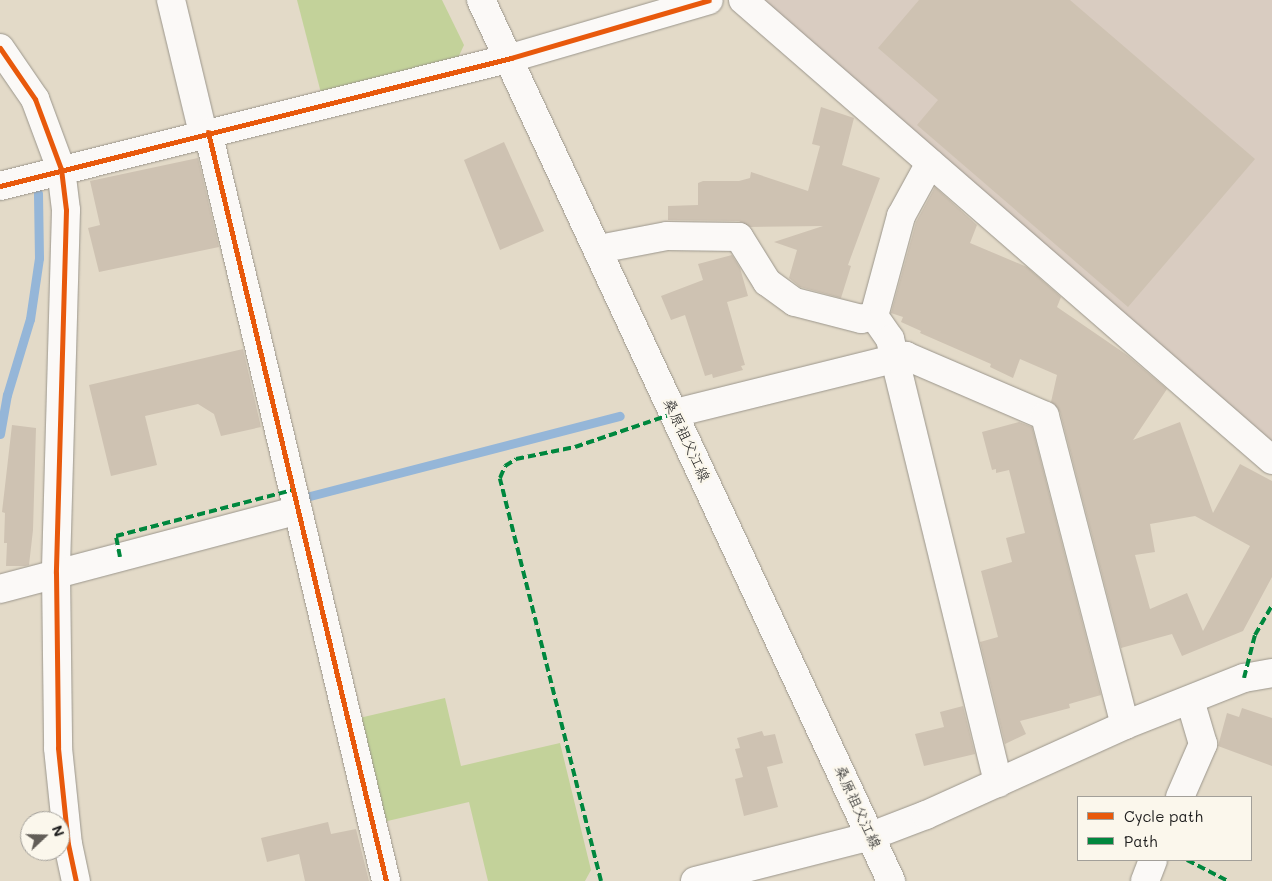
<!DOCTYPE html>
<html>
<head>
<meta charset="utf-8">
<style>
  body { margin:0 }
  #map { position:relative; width:1272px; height:881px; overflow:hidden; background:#e3dac8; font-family:Mali,"Klee One",sans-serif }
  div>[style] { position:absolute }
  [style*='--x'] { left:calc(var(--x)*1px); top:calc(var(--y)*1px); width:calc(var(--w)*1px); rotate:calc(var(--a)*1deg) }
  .industrial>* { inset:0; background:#d9ccc1 }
  .green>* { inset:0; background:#c3d29a }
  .stream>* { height:9px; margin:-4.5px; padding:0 4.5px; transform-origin:4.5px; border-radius:4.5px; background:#95b6d8 }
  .building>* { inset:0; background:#cec2b2 }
  .roads { filter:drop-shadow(0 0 1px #9b968c) drop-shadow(0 0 1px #9b968c) }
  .minor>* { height:28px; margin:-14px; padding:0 14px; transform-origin:14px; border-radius:14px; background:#fbf9f7 }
  .major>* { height:28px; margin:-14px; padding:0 14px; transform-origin:14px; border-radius:14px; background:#fbf9f7 }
  .quiet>* { height:4px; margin-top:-2px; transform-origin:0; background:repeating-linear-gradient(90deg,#00873e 0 8px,transparent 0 12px) }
  .cycleway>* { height:5px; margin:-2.5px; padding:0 2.5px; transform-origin:2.5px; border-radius:2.5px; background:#e8590c }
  span { translate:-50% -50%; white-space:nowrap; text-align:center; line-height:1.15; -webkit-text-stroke:4.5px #fbf7ec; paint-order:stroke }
  .street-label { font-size:15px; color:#1c1c1c }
  .legend { position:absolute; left:1077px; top:796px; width:175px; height:65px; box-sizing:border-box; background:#fbf7ec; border:1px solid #a29f99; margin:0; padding:6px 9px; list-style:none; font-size:15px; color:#1c1c1c }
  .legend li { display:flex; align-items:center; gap:10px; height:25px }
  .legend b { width:25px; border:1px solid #a29f99 }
  .north { position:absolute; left:20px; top:811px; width:50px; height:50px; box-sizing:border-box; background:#fbf7ec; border:1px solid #a29f99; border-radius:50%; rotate:69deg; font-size:14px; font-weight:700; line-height:20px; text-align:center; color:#1c1c1c }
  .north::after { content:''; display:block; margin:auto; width:18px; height:22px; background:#625e58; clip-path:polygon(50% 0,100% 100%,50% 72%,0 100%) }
</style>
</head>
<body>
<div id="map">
  <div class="industrial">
    <div style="clip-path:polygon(763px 0,1272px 0,1272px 441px)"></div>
  </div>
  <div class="green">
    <div style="clip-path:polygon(297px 0,442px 0,464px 45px,458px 58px,321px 93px)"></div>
    <div style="clip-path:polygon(445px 698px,461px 766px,560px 743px,591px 870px,585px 881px,488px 881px,469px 802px,379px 823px,355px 719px)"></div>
  </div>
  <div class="stream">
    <div style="--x:0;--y:434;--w:40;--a:-80"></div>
    <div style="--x:7;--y:395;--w:79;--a:-73.2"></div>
    <div style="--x:30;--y:319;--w:62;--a:-81.6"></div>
    <div style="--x:39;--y:258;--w:65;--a:-90.9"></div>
    <div style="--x:306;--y:497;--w:324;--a:-14.5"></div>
  </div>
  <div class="building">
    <div style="clip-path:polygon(919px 0,1070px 0,1255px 159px,1128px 307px,917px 125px,938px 100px,878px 48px)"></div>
    <div style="clip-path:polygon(821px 107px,854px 118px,842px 165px,880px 178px,848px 265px,851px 266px,841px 298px,800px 287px,789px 278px,797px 250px,774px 242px,823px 226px,750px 227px,739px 221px,668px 220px,668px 206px,698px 205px,698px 183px,703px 181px,739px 181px,750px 178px,751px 172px,808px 191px,820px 146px,812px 144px)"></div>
    <div style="clip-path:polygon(504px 142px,544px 231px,500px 250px,464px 160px)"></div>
    <div style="clip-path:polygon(198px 158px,219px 247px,99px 272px,88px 228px,100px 225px,90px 181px)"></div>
    <div style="clip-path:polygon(evenodd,935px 187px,977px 225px,970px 243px,1027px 267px,1061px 297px,1057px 307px,1127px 355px,1167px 389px,1133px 440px,1180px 422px,1213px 513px,1240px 464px,1272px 481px,1272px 577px,1243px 631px,1182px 656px,1172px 634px,1121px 648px,1060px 412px,1051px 402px,1057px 375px,1020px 359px,1013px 378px,990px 367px,991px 364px,920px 333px,921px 331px,901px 322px,903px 317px,891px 313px,916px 222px,935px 187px,1195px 516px,1250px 546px,1203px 631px,1187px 593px,1150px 609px,1135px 555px,1155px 552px,1150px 524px,1195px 516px)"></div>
    <div style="clip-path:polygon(732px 255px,740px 268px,748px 296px,727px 302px,745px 365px,741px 366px,743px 370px,713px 378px,712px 374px,705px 376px,685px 315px,671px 320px,661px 296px,703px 280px,698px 264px)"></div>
    <div style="clip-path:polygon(243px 349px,261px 427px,221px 436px,214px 414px,198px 404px,145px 416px,157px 465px,111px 476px,89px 385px)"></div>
    <div style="clip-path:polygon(1019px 422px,1032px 427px,1101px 695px,1069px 704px,1070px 708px,1020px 721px,1026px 734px,1005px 744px,980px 642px,998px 637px,981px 571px,1012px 562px,1006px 538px,1025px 533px,1009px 470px,996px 473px,996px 469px,992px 470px,982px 432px)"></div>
    <div style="clip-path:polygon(12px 425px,36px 428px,33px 530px,29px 565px,25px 566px,6px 566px,7px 543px,4px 543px,5px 513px,2px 512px)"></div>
    <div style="clip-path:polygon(963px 706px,975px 754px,924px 766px,915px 734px,944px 727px,940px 712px)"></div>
    <div style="clip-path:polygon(1242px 708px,1272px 718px,1272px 766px,1218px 746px,1227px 713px,1239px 717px)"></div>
    <div style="clip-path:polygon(762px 731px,764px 736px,775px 734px,783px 763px,767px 767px,778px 807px,744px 816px,735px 779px,743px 777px,735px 749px,740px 748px,737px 738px)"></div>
    <div style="clip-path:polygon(328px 822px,331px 834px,356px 829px,369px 881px,305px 881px,299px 854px,267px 862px,261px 838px)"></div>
  </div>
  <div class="roads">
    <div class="minor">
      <div style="--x:171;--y:0;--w:137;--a:76.5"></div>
      <div style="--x:743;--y:0;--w:701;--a:41.01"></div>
      <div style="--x:0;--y:48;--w:62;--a:55.5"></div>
      <div style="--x:35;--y:99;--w:75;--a:69.6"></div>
      <div style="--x:61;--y:169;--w:41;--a:83"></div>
      <div style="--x:66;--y:210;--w:363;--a:91.6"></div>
      <div style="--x:56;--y:573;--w:175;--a:89.3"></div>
      <div style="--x:58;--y:748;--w:97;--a:84.1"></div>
      <div style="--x:68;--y:844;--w:38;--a:78"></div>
      <div style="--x:208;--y:132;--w:770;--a:76.63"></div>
      <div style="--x:930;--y:163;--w:60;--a:118.7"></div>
      <div style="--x:901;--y:216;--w:104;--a:105.1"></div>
      <div style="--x:874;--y:316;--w:28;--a:55"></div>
      <div style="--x:890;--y:339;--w:457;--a:76.3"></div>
      <div style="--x:0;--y:186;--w:527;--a:-14.06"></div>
      <div style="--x:511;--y:58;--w:206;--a:-16.3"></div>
      <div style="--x:599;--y:249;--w:69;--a:-10.8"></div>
      <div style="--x:667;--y:236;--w:72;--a:0.8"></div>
      <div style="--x:739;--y:237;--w:53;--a:58.1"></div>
      <div style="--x:767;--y:282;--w:34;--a:36"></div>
      <div style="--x:795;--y:302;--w:68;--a:14.4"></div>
      <div style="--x:861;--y:319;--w:13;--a:-13"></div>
      <div style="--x:675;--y:413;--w:238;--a:-13.9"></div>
      <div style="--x:906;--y:356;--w:151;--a:23.3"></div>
      <div style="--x:1045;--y:416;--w:319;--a:75.5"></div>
      <div style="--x:0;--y:589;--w:308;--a:-14.8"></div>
      <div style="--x:1180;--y:797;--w:58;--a:-66.5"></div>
      <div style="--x:1203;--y:744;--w:46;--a:-106.5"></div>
      <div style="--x:695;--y:881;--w:182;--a:-14.3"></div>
      <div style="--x:871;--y:836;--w:59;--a:-20.9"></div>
      <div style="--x:926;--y:815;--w:218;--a:-24.3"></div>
      <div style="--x:1125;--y:725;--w:128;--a:-21.6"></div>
      <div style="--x:1244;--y:678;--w:28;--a:-10"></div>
      <div style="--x:1145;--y:881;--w:22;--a:-69"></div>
    </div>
    <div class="major">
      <div style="--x:481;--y:0;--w:972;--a:65.04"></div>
    </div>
  </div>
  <div class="quiet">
    <div style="--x:120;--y:557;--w:21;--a:-101"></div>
    <div style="--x:116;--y:536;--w:183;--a:-14.6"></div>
    <div style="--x:1244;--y:678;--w:44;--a:-75.7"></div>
    <div style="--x:1255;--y:635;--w:34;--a:-60"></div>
    <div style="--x:1187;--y:860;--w:46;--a:27.1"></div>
    <div style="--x:601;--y:881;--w:415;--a:-104.1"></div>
    <div style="--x:500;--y:478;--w:13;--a:-67"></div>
    <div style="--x:505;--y:466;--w:13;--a:-32"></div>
    <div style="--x:516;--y:459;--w:60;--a:-11.5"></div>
    <div style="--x:575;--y:447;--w:106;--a:-18.8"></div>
  </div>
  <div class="cycleway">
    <div style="--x:0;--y:48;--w:62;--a:55.5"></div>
    <div style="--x:35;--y:99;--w:75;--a:69.6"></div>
    <div style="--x:61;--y:169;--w:41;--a:83"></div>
    <div style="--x:66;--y:210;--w:363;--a:91.6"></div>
    <div style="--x:56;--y:573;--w:175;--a:89.3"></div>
    <div style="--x:58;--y:748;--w:97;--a:84.1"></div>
    <div style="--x:68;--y:844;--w:38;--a:78"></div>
    <div style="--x:208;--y:132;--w:770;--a:76.63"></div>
    <div style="--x:0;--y:186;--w:527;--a:-14.06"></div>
    <div style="--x:511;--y:58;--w:206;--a:-16.3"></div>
  </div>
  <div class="street-label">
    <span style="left:687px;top:440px;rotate:65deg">桑原祖父江線</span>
    <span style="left:858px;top:807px;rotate:65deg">桑原祖父江線</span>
  </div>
  <ul class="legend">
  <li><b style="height:6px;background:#e8590c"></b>Cycle path</li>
  <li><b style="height:6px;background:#00873e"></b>Path</li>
  </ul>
  <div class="north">N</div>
</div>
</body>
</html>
